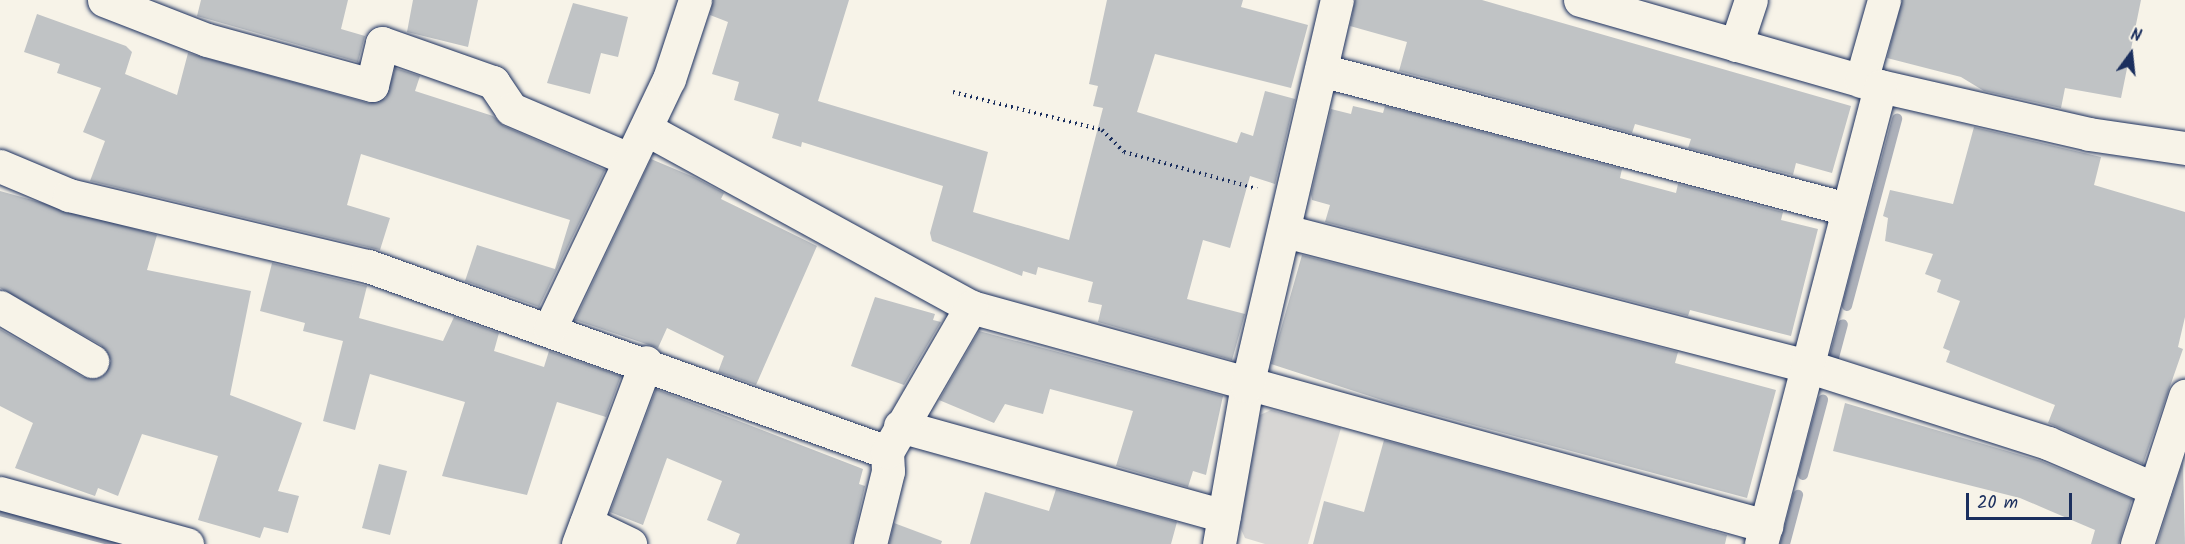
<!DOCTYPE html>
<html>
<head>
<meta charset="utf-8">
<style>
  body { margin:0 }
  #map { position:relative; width:2185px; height:544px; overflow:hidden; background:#f7f3e8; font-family:Kalam,sans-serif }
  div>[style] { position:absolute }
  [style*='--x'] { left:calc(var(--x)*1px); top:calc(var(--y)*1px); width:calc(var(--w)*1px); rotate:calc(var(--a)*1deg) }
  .green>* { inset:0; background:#d7d6d4 }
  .stream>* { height:10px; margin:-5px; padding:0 5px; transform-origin:5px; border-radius:5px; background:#acb0b9 }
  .building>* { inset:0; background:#c0c3c5 }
  .path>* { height:4px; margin-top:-2px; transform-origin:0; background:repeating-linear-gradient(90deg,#1b2f5e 0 1.5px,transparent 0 6px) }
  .roads { filter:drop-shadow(0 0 2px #1b2f5e) drop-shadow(0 0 2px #1b2f5e) }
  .minor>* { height:33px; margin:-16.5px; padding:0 16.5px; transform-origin:16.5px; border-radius:16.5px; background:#f7f3e8 }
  span { translate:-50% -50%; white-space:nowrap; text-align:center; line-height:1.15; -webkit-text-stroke:5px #f7f3e8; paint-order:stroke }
  .north { position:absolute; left:2101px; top:24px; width:60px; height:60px; -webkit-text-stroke:4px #f7f3e8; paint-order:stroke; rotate:15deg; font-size:16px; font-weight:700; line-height:24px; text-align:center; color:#1b2f5e }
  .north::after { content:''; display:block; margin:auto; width:21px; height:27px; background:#1b2f5e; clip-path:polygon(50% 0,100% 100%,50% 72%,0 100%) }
  .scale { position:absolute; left:1966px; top:493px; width:106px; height:27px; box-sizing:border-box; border:3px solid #1b2f5e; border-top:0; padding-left:8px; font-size:18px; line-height:21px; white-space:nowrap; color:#1b2f5e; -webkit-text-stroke:4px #f7f3e8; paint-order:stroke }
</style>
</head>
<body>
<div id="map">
  <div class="green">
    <div style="clip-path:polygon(1271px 410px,1341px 428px,1308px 544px,1265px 544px,1245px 538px,1240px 527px,1260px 415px)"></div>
  </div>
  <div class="stream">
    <div style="--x:1847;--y:306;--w:194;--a:-75"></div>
    <div style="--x:1832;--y:365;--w:42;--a:-75"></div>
    <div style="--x:1803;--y:475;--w:78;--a:-75.1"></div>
    <div style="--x:0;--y:511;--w:128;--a:14.9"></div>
    <div style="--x:1785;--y:544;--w:51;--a:-75.1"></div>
  </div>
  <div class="building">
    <div style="clip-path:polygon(201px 0,348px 0,341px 29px,365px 36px,358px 62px,197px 16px)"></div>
    <div style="clip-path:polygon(413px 0,478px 0,468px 47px,407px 32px)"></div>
    <div style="clip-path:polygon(713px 0,849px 0,818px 101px,988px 152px,973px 212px,1069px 240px,1103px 108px,1093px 106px,1098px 86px,1089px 84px,1107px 0,1243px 0,1241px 7px,1308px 25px,1291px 88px,1155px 54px,1137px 112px,1237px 143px,1241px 132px,1253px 136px,1265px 91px,1295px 99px,1275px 184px,1250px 176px,1230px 248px,1203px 240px,1187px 299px,1245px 314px,1232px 360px,1098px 322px,1102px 305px,1088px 302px,1093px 282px,1038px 267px,1036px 275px,1023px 271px,1022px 276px,932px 241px,930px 233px,943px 186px,802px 142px,801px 147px,772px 138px,779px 114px,734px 100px,739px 82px,712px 74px,728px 22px,710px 15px)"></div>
    <div style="clip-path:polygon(1355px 0,1482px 0,1851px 106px,1832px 173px,1796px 163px,1793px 175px,1688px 148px,1691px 139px,1635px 124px,1632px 133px,1399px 71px,1407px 42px,1350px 26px)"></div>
    <div style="clip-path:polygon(1902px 0,2141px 0,2121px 98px,2065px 88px,2061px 108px,1984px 91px,1961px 77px,1887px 58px)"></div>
    <div style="clip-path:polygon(573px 3px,628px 17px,618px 57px,601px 53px,590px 94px,547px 83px)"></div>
    <div style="clip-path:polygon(37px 14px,126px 46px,132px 52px,125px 74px,177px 95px,188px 53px,368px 103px,386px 98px,395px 68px,420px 76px,415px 91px,493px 116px,504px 126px,605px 170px,539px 307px,465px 281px,477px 245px,555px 269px,570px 220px,361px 154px,347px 205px,390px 218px,380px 250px,90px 181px,105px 141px,83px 132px,101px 88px,57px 73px,60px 64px,24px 52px)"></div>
    <div style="clip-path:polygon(1353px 106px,1383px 113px,1385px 106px,1622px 169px,1620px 178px,1676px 193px,1678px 184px,1783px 212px,1781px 220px,1818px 229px,1791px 336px,1690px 310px,1688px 316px,1325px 222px,1330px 205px,1312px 200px,1311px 194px,1331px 109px,1351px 114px)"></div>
    <div style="clip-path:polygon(1974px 127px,2101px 157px,2094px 185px,2185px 212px,2185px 317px,2178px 347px,2183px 349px,2143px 464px,2048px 423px,2055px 405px,1946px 362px,1950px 351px,1943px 348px,1960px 301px,1937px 292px,1941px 280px,1925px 274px,1933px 254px,1885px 241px,1888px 218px,1883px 216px,1890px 190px,1953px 204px)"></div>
    <div style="clip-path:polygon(651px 159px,696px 178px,724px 193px,721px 199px,817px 246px,756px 385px,718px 372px,724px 356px,667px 328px,658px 348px,575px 320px)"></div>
    <div style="clip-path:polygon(0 191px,157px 235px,147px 270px,251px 291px,230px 395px,302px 423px,278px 491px,299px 496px,288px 533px,264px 527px,260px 538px,198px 520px,218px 456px,142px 434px,118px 496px,98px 488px,95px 496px,15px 468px,33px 423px,0 406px,0 329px,83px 377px,102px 377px,111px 361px,101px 345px,0 288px)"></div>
    <div style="clip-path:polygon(1302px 255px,1678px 352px,1675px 363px,1776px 390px,1747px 498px,1394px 404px,1271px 364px)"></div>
    <div style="clip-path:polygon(272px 263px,367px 286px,359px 318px,443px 341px,454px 317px,499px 333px,494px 351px,544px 367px,549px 351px,621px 376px,606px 417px,557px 402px,527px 495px,442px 476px,465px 402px,370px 374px,355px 430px,323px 421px,343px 341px,303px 331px,305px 323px,260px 311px)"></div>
    <div style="clip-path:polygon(875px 297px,935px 314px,933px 320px,941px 322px,904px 385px,851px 366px)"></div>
    <div style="clip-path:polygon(979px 331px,1223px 396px,1206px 475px,1193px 471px,1188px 487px,1116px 466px,1133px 411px,1050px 389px,1043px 414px,1005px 404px,994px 423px,939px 400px)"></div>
    <div style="clip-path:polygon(656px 389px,863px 469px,859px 484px,865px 486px,852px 544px,736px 544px,740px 534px,707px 520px,722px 481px,667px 458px,643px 525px,610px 512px)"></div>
    <div style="clip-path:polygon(1845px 403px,2041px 461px,2132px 499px,2119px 544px,2091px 544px,2095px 530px,2020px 498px,1833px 451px)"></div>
    <div style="clip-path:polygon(1384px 440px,1727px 535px,1725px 544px,1313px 544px,1324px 501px,1364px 512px)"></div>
    <div style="clip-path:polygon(2183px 462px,2185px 544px,2157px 544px,2172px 496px)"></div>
    <div style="clip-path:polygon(379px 464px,407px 471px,390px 535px,362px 528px)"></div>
    <div style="clip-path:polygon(1056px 489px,1177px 522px,1171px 544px,970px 544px,985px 492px,1049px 511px)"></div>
    <div style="clip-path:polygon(894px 523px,942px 541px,941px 544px,889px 544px)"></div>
  </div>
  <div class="path">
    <div style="--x:953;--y:92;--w:154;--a:14.3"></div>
    <div style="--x:1102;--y:130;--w:31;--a:45"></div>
    <div style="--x:1124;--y:152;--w:138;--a:15.5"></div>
  </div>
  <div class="roads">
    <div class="minor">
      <div style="--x:104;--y:0;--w:110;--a:21.2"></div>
      <div style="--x:207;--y:40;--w:171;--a:15.3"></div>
      <div style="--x:372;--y:85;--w:43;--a:-76.6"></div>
      <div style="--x:382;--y:43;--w:118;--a:19.4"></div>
      <div style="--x:493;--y:82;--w:32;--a:56"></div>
      <div style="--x:511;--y:109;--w:127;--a:23.1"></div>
      <div style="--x:1580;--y:0;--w:312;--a:16"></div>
      <div style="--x:1880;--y:86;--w:214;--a:12.9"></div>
      <div style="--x:2089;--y:134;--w:97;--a:8.3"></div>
      <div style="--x:1736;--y:45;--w:47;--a:-71.6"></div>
      <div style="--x:1321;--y:70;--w:544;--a:14.8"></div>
      <div style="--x:1861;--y:81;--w:84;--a:-74.1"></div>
      <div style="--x:646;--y:129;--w:371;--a:28.7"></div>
      <div style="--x:971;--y:307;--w:825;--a:15.4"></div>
      <div style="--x:0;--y:166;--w:75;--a:22.8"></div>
      <div style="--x:69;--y:195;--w:307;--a:13.4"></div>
      <div style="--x:368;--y:266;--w:551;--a:19.72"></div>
      <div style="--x:1285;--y:231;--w:539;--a:14.5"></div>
      <div style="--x:1807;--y:366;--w:253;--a:17.7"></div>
      <div style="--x:2048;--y:443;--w:116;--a:23.3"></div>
      <div style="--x:0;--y:307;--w:107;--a:30.4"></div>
      <div style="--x:550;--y:328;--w:276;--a:-64.5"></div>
      <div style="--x:669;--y:79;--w:83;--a:-71.8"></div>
      <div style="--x:900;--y:426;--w:336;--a:15.5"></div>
      <div style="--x:0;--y:493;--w:194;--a:15.3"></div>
      <div style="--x:586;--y:523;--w:49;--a:25.5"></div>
      <div style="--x:578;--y:544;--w:194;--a:-69.5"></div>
      <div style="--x:870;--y:544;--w:75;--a:-76.1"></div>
      <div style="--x:888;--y:471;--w:19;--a:-93"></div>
      <div style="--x:887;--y:452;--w:168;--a:-59.9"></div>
      <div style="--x:1219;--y:544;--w:160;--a:-80"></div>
      <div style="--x:1247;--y:386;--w:396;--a:-76.9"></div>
      <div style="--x:1761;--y:544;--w:473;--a:-75.4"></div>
      <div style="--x:2137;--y:544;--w:156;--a:-72"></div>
    </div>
  </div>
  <div class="north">N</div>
  <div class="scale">20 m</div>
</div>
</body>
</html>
